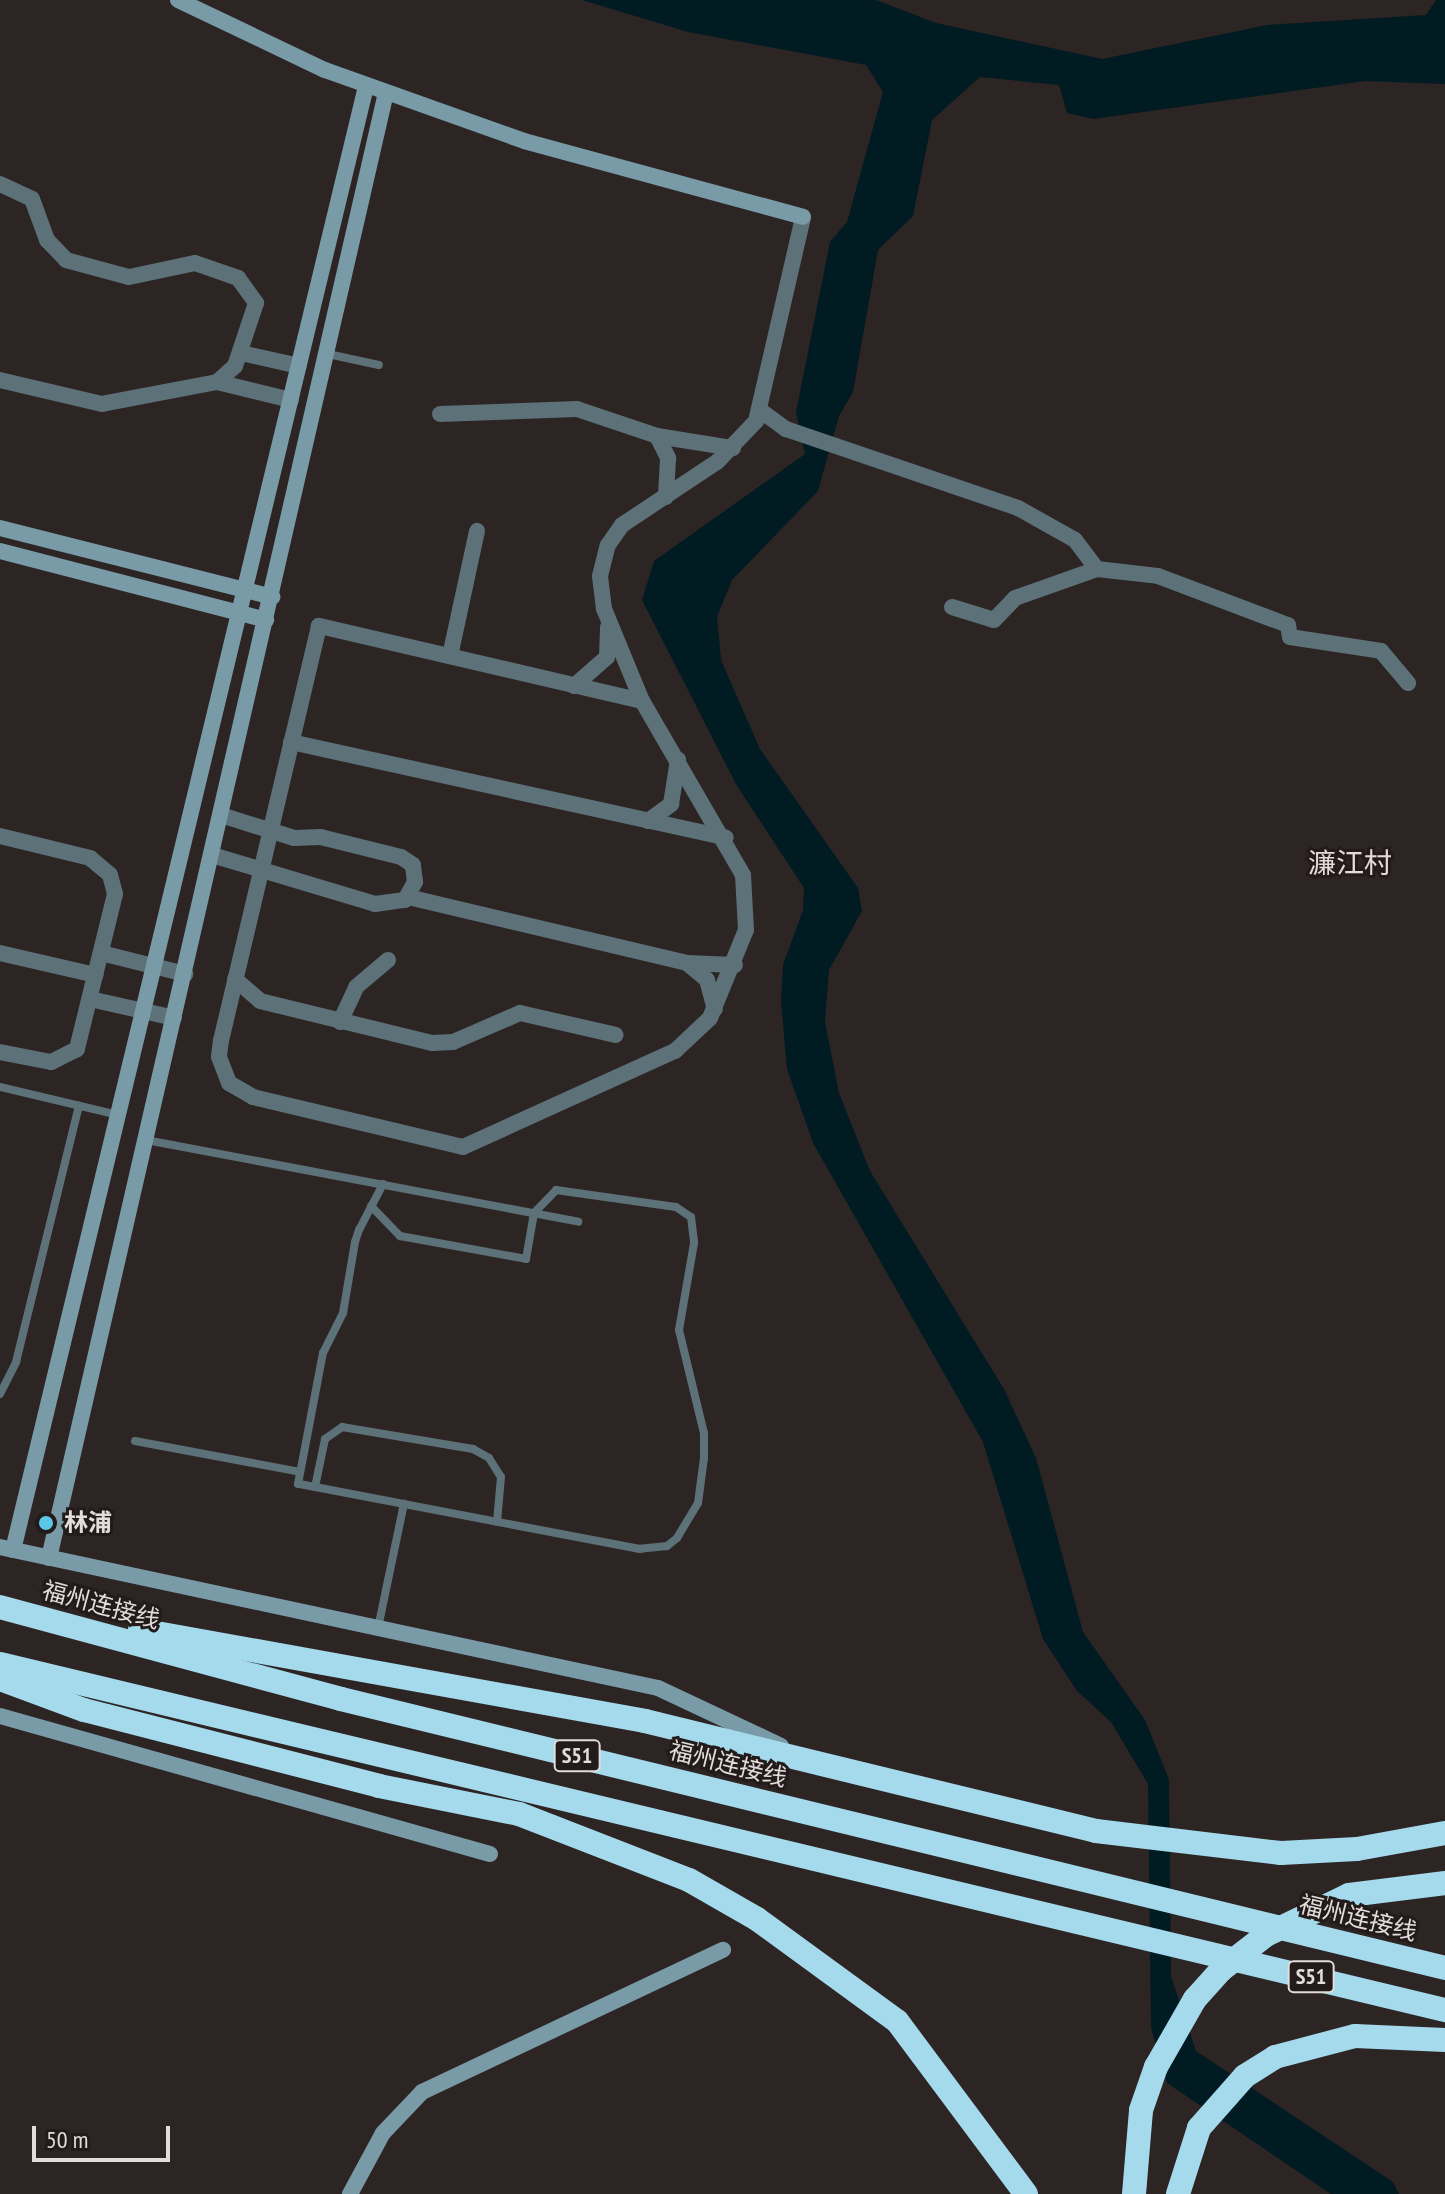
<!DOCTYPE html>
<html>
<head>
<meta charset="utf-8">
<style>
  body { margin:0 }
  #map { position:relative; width:1445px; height:2194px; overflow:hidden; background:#2d2424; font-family:"PT Sans Narrow","Noto Sans SC",sans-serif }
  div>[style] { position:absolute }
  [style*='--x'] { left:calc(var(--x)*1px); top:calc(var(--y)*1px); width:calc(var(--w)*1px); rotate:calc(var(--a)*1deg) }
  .water>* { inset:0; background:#011b23 }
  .lane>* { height:8px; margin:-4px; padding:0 4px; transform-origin:4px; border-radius:4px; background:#5c7178 }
  .street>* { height:16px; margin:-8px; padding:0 8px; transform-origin:8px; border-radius:8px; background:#5c7178 }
  .secondary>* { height:16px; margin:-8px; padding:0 8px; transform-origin:8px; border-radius:8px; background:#799ba7 }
  .highway>* { height:24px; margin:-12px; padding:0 12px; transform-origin:12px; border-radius:12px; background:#a4daec }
  .highway-bridge>* { height:24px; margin:-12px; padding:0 12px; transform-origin:12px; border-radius:12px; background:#a4daec }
  .dots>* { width:22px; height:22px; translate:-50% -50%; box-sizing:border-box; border:4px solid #231b1a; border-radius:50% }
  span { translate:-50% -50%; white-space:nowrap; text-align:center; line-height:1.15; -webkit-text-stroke:6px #231b1a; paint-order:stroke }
  .shield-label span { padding:2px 6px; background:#231b1a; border:2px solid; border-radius:6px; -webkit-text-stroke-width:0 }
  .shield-label { font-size:22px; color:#e2dcdc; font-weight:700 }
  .poi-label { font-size:24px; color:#e2dcdc; font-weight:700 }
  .left { translate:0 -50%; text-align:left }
  .street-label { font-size:24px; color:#e2dcdc }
  .quarter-label { font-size:28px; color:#e5d9d9 }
  .scale { position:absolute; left:32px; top:2126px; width:138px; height:36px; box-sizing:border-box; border:4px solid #e2dcdc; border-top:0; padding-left:10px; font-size:24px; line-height:28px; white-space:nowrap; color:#e2dcdc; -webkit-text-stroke:6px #231b1a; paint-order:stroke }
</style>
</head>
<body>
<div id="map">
  <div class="water">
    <div style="clip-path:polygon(582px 0,876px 0,936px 23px,1102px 59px,1267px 25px,1426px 15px,1436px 0,1445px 0,1445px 84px,1365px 81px,1093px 119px,1067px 113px,1059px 85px,980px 77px,932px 120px,913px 216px,878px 250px,853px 392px,839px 416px,818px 491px,732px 580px,717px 617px,721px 660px,760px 749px,858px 888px,862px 911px,829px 970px,825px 1022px,839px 1093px,870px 1171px,1004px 1389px,1036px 1458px,1083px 1632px,1145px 1720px,1169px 1779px,1171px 1976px,1196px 2051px,1393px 2182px,1399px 2194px,1331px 2194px,1167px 2083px,1151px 2028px,1148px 1784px,1111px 1722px,1077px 1691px,1043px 1639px,983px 1442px,813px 1143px,787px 1069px,781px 1001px,783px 965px,803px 910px,804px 888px,737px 786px,642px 600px,654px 561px,805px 454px,796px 412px,830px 242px,847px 222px,883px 92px,866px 65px,688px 32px)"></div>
  </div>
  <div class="lane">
    <div style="--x:328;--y:354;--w:52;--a:12.2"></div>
    <div style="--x:0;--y:1087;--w:121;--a:13.3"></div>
    <div style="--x:146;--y:1140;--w:440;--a:10.7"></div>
    <div style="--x:371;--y:1206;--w:42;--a:46"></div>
    <div style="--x:400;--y:1236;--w:128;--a:10.3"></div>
    <div style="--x:526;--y:1259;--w:47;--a:-80.1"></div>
    <div style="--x:534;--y:1213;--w:32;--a:-46"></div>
    <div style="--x:556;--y:1190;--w:121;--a:8.1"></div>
    <div style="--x:676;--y:1207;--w:18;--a:34"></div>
    <div style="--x:691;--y:1217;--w:26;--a:83"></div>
    <div style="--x:694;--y:1243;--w:88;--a:99.8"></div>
    <div style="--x:679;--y:1330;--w:106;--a:76.4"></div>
    <div style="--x:704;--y:1433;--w:25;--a:90"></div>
    <div style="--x:704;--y:1458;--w:45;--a:97.6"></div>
    <div style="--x:698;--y:1503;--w:41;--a:121"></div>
    <div style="--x:677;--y:1538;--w:13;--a:141"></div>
    <div style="--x:667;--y:1546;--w:27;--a:174"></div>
    <div style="--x:640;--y:1549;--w:348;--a:-169.2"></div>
    <div style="--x:298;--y:1484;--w:133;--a:-79.2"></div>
    <div style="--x:323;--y:1353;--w:45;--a:-63.4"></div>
    <div style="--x:343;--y:1313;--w:72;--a:-80.4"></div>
    <div style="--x:355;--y:1242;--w:13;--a:-72"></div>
    <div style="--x:359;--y:1230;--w:52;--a:-62.4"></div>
    <div style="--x:0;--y:1394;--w:36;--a:-63"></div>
    <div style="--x:16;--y:1362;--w:264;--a:-76.2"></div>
    <div style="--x:135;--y:1441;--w:168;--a:10.6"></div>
    <div style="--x:315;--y:1487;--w:49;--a:-78.2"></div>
    <div style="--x:325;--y:1439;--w:21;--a:-35"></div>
    <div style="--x:342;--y:1427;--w:133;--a:9.5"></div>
    <div style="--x:473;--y:1449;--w:18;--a:29"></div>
    <div style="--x:489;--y:1458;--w:22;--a:58"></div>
    <div style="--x:501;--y:1477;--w:45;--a:95.1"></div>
    <div style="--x:378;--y:1628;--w:127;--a:-78.2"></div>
  </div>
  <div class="street">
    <div style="--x:0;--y:184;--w:35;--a:25"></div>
    <div style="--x:32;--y:199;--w:44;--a:69.9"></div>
    <div style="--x:47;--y:240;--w:28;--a:46"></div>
    <div style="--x:66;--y:260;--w:65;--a:15.1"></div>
    <div style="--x:129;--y:277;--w:67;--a:-12"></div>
    <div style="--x:195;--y:263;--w:46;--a:19.2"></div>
    <div style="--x:238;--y:278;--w:31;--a:54"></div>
    <div style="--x:256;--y:303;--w:66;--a:108.4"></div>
    <div style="--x:235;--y:366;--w:24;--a:138"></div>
    <div style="--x:217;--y:382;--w:117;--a:169.2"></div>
    <div style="--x:102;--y:404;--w:105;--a:-166.8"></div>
    <div style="--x:241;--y:353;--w:59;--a:12.6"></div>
    <div style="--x:217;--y:382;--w:76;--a:13.7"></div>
    <div style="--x:761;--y:411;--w:31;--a:36"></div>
    <div style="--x:786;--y:429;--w:245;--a:18.8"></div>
    <div style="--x:1018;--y:508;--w:65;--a:29.3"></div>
    <div style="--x:1075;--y:540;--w:36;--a:53"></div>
    <div style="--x:1097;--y:569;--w:61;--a:6.5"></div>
    <div style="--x:1158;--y:576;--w:139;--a:20.7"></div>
    <div style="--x:1288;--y:625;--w:12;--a:81"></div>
    <div style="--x:1290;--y:637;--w:92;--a:8.7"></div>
    <div style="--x:1381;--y:651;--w:42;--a:49.8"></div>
    <div style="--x:440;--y:414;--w:137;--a:-2.1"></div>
    <div style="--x:577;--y:409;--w:84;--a:18.6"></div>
    <div style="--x:657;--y:436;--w:77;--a:9"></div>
    <div style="--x:657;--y:436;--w:25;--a:63"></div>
    <div style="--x:668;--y:458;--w:39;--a:93"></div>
    <div style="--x:952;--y:607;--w:44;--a:17.2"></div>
    <div style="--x:994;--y:620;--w:30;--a:-46"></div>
    <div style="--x:1015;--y:598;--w:87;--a:-19.5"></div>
    <div style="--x:450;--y:656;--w:128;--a:-77.8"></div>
    <div style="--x:574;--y:686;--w:44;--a:-41.3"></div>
    <div style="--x:607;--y:657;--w:30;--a:-88"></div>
    <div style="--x:642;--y:701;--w:332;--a:-166.9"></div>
    <div style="--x:319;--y:626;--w:425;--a:103.3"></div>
    <div style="--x:221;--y:1040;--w:17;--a:97"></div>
    <div style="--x:219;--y:1057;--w:28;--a:69"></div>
    <div style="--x:229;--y:1083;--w:28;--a:30"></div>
    <div style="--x:253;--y:1097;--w:216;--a:13.4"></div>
    <div style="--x:463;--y:1147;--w:233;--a:-24.4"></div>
    <div style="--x:675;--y:1051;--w:48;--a:-43.3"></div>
    <div style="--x:710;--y:1018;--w:95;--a:-67.8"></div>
    <div style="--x:746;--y:930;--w:55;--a:-93.1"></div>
    <div style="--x:743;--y:875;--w:201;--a:-120.1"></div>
    <div style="--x:642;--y:701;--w:100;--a:-112.4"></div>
    <div style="--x:604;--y:609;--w:33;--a:-97"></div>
    <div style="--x:600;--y:576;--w:32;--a:-76"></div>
    <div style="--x:608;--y:545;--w:24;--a:-55"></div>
    <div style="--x:622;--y:525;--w:114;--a:-33.6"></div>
    <div style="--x:717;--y:462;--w:57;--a:-46.4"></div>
    <div style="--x:756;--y:421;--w:209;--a:-77"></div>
    <div style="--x:291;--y:742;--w:445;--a:12.4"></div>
    <div style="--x:648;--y:821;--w:29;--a:-36"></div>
    <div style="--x:671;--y:804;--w:45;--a:-81"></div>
    <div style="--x:0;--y:836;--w:93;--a:13.7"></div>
    <div style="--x:90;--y:858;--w:26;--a:40"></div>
    <div style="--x:110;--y:875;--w:20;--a:75"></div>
    <div style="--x:115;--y:894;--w:160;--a:103.8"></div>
    <div style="--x:77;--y:1049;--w:29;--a:153"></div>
    <div style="--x:51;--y:1062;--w:52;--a:-168.9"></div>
    <div style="--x:212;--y:855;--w:170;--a:16.7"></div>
    <div style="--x:375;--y:904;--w:30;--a:-8"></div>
    <div style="--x:405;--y:900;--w:21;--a:-61"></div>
    <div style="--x:415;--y:882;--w:17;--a:-97"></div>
    <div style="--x:413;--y:865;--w:14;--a:-146"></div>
    <div style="--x:401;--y:857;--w:82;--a:-166"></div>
    <div style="--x:321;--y:837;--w:27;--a:178"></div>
    <div style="--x:294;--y:838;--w:77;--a:-162.5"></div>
    <div style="--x:408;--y:897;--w:287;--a:13.3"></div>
    <div style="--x:687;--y:963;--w:48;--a:2.4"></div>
    <div style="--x:0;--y:953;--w:98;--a:13"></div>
    <div style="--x:101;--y:953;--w:87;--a:14"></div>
    <div style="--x:687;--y:963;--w:26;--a:40"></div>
    <div style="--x:707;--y:980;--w:30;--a:75"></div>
    <div style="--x:235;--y:979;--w:33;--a:41"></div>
    <div style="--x:260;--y:1001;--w:177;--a:13.7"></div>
    <div style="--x:432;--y:1043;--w:21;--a:-3"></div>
    <div style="--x:453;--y:1042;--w:73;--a:-23.4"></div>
    <div style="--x:520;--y:1013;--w:98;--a:12.9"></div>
    <div style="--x:90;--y:999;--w:86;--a:12.7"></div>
    <div style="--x:340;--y:1022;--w:38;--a:-65"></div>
    <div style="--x:356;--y:987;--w:42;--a:-40.2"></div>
  </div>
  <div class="secondary">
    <div style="--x:178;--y:0;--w:163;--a:25.5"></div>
    <div style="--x:325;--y:70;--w:211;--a:19.6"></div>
    <div style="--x:524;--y:141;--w:289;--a:15.2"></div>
    <div style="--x:0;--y:528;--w:281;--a:14.2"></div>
    <div style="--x:0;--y:551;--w:275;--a:14.5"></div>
    <div style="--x:0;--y:1547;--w:673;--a:12.09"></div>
    <div style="--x:658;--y:1688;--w:136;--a:25.2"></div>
    <div style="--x:13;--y:1550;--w:1506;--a:-76.44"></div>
    <div style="--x:49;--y:1558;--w:1503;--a:-77.05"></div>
    <div style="--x:0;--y:1716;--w:509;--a:15.73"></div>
    <div style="--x:350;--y:2194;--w:69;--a:-61.6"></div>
    <div style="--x:383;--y:2133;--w:57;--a:-46.4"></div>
    <div style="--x:422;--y:2092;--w:333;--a:-25.3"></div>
  </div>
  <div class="highway">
    <div style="--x:0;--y:1607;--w:353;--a:15.1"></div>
    <div style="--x:341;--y:1699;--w:1136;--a:13.69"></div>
    <div style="--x:140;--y:1630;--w:513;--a:10.21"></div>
    <div style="--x:645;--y:1721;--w:464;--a:13.7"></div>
    <div style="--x:1096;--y:1831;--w:186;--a:6.8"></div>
    <div style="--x:1281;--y:1853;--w:76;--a:-3"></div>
    <div style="--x:1357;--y:1849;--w:89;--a:-10.3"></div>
    <div style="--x:0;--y:1664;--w:1486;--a:13.47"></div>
    <div style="--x:0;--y:1679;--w:90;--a:20.3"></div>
    <div style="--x:84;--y:1710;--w:305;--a:14.4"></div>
    <div style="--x:379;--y:1786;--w:143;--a:11.3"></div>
    <div style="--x:519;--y:1814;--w:182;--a:21.2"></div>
    <div style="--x:689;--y:1880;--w:78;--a:29.8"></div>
    <div style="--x:757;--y:1919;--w:173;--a:36.1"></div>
    <div style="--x:897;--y:2021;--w:216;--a:53.3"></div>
    <div style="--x:1178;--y:2194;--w:69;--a:-72.3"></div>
    <div style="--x:1199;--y:2128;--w:69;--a:-48.5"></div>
    <div style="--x:1245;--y:2076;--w:36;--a:-32"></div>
    <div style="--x:1275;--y:2057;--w:83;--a:-14.7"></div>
    <div style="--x:1355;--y:2036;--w:90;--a:2.5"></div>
  </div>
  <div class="highway-bridge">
    <div style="--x:1134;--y:2194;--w:84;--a:-85.2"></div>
    <div style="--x:1141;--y:2110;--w:46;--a:-70.8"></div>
    <div style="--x:1156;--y:2067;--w:78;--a:-60.2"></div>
    <div style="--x:1195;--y:1999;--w:39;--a:-48"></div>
    <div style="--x:1221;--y:1970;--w:57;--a:-37.9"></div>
    <div style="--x:1266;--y:1935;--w:92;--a:-25.7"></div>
    <div style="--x:1349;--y:1895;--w:97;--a:-7.1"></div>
  </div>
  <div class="dots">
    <div style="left:46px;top:1523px;background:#5cc7e7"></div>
  </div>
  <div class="shield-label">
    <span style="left:577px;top:1756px">S51</span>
    <span style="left:1311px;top:1977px">S51</span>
  </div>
  <div class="poi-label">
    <span class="left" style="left:64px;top:1523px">林浦</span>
  </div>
  <div class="street-label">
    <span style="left:101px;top:1605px;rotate:15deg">福州连接线</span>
    <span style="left:728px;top:1764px;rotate:14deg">福州连接线</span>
    <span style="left:1358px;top:1918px;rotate:14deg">福州连接线</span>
  </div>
  <div class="quarter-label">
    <span style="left:1350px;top:863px">濂江村</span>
  </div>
  <div class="scale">50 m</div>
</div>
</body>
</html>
